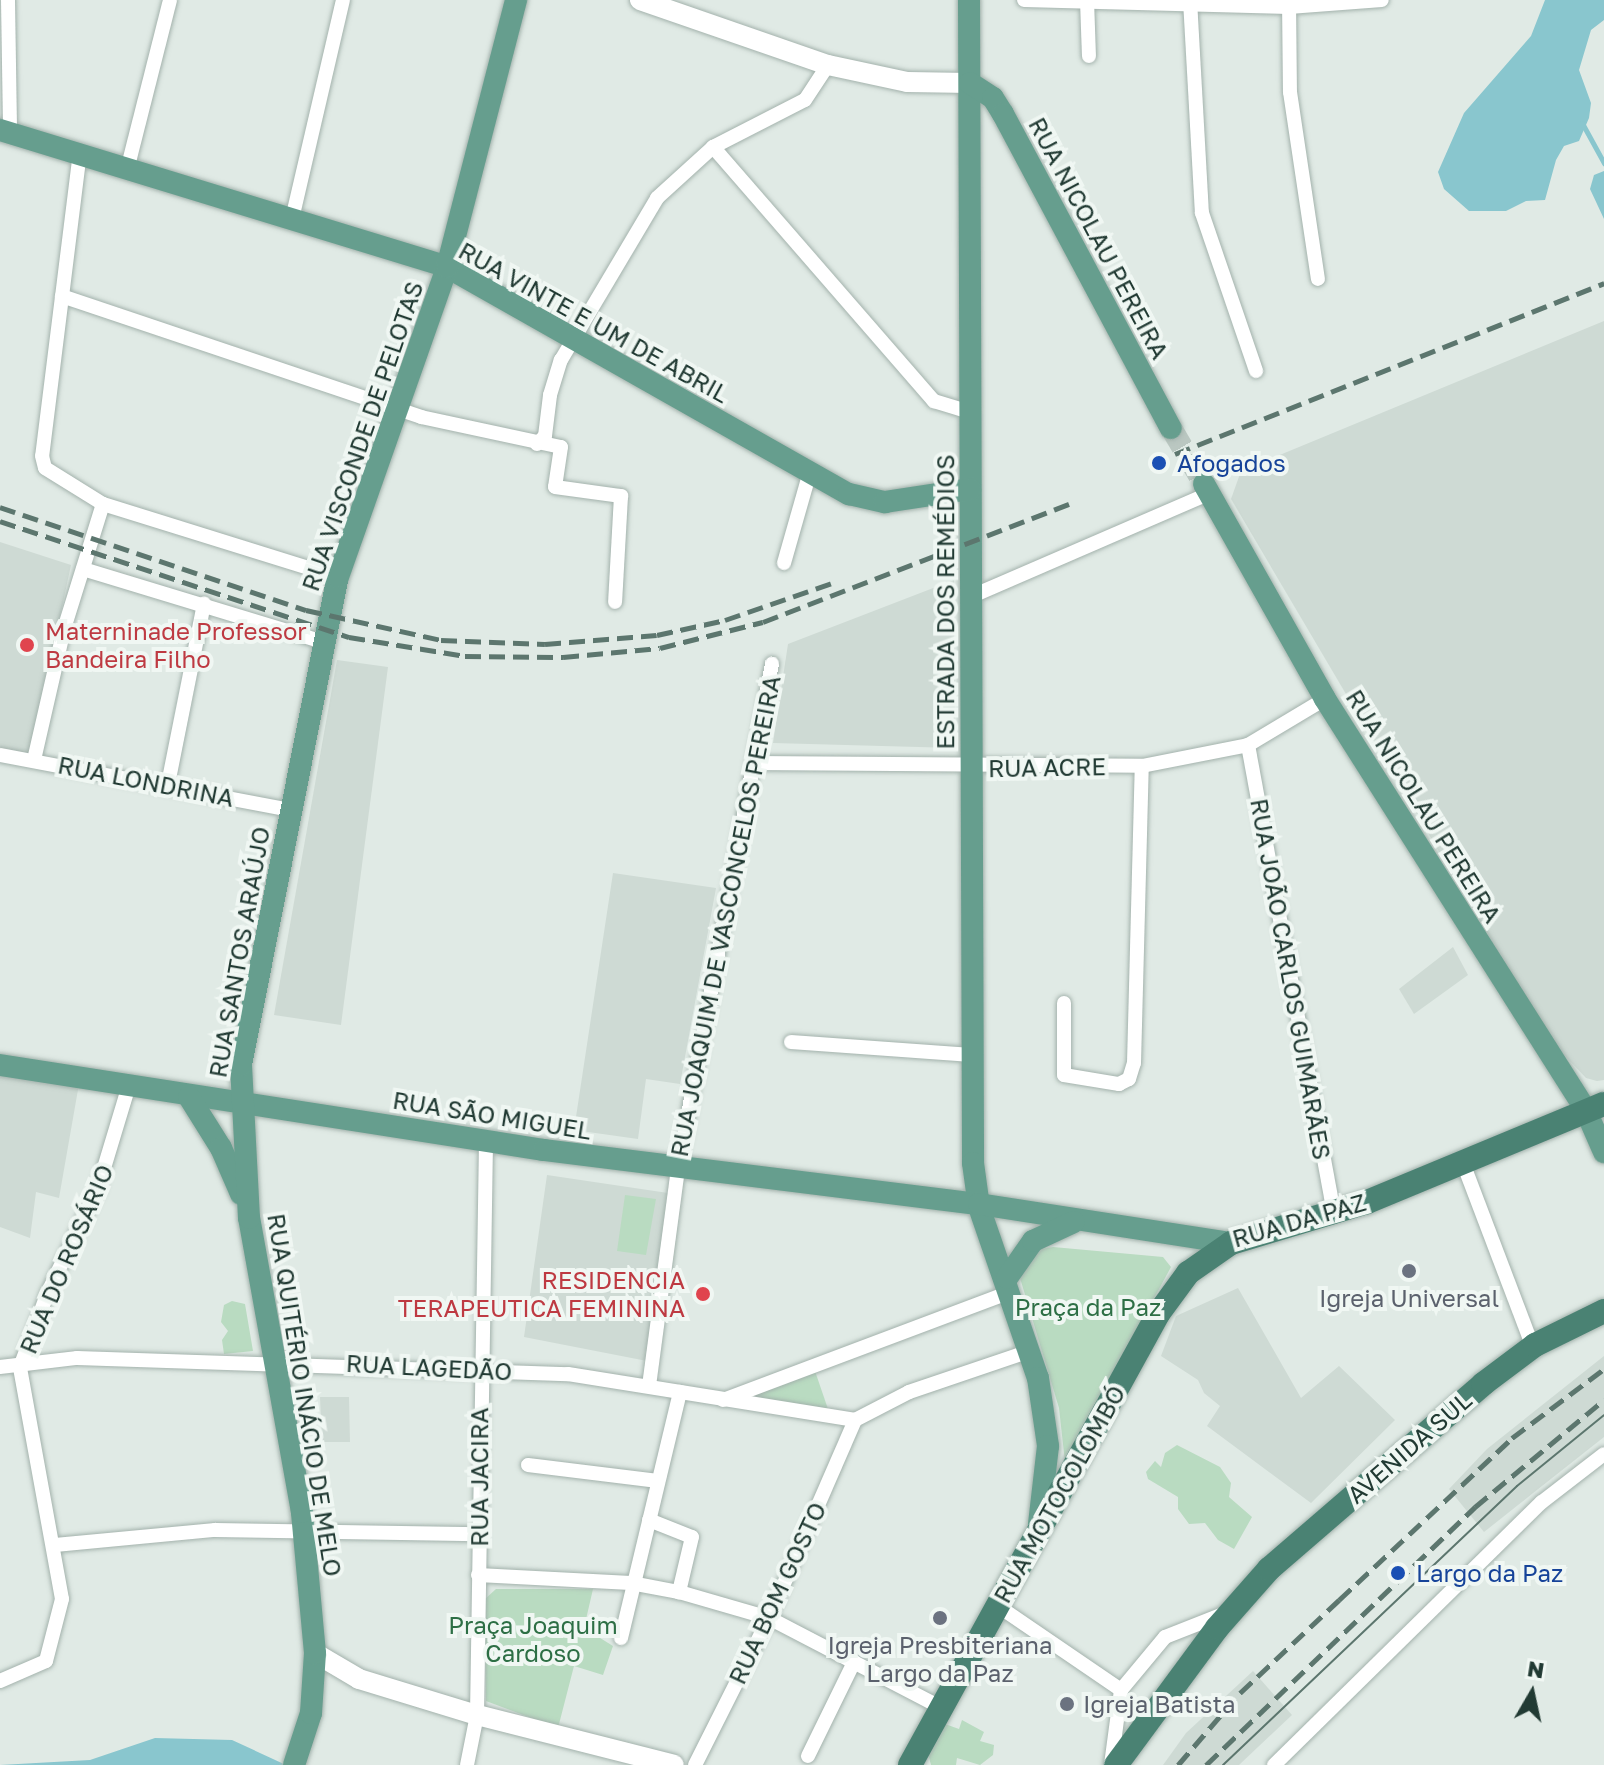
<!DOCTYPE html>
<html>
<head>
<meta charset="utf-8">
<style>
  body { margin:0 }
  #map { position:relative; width:1604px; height:1765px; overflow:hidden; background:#e0eae5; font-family:"Golos Text",sans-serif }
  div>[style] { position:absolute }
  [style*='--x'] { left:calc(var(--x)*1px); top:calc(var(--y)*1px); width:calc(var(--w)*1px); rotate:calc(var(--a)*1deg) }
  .built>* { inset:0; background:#cedad4 }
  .green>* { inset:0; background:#b9dbc1 }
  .water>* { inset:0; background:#89c6ce }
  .stream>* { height:5px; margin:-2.5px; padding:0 2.5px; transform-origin:2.5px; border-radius:2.5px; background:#89c6ce }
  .primary-tunnel>* { height:22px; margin-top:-11px; transform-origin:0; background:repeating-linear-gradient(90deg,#bac7c1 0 22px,transparent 0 33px) }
  .roads { filter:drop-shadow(0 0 2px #a3b2ac) drop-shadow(0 0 2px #a3b2ac) }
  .minor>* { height:14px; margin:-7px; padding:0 7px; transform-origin:7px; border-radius:7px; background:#fff }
  .secondary>* { height:20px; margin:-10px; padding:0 10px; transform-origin:10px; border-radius:10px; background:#fff }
  .primary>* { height:22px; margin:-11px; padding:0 11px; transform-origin:11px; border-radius:11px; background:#669e8e }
  .trunk>* { height:24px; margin:-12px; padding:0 12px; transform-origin:12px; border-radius:12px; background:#4a8273 }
  .tram>* { height:2px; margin:-1px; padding:0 1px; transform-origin:1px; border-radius:1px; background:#5c766e }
  .rail>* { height:5px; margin-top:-2.5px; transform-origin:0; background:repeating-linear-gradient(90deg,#5c766e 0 16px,transparent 0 24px) }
  .dots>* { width:22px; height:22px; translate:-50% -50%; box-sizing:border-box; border:4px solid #f0f7f3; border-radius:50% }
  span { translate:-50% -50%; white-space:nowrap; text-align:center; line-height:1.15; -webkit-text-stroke:8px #f0f7f3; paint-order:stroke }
  .street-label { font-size:24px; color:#213a33 }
  .transit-label { font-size:24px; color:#164399 }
  .left { translate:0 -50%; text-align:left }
  .health-label { font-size:24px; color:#be3a42 }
  .right { translate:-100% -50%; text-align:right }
  .worship-label { font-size:24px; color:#5b616d }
  .park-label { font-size:24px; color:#2d6f45 }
  .north { position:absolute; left:1492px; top:1653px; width:80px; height:80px; -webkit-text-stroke:6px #f0f7f3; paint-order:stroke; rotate:9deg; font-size:22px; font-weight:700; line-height:32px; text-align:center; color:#213a33 }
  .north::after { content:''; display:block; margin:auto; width:28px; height:36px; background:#213a33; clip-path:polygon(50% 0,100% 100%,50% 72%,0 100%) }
</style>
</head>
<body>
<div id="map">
  <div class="built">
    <div style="clip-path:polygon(1604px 321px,1604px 1080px,1597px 1081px,1586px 1078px,1550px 1040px,1231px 499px,1241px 471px)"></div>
    <div style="clip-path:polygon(0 542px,71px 565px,30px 756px,0 751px)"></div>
    <div style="clip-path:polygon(954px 580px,955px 748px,773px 743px,788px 644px)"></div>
    <div style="clip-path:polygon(337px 660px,388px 667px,341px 1025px,274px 1015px)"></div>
    <div style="clip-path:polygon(613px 873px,716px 888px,680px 1084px,646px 1079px,638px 1139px,574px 1130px)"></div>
    <div style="clip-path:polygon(1453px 947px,1468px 975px,1414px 1014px,1399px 989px)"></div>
    <div style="clip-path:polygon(0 1073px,79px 1084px,59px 1198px,36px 1192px,30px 1238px,0 1227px)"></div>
    <div style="clip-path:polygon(547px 1175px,668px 1193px,647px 1361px,524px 1337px)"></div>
    <div style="clip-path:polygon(1238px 1288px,1301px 1398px,1339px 1366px,1395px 1420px,1311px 1503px,1207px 1426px,1220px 1406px,1204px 1393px,1198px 1380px,1161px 1356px,1176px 1316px)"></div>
    <div style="clip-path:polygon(1604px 1356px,1604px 1437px,1484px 1532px,1449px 1489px,1487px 1449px)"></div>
    <div style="clip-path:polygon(320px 1397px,349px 1397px,350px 1442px,322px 1442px)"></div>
    <div style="clip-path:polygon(1253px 1671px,1292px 1715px,1239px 1765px,1163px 1765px,1186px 1733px)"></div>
  </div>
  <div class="green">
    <div style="clip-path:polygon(625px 1195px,656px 1199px,646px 1255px,617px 1251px)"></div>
    <div style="clip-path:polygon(1053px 1247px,1163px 1257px,1171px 1267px,1065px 1462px,1059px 1408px,1020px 1278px,1041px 1249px)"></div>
    <div style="clip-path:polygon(232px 1301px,245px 1304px,253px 1351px,224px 1354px,222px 1340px,228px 1331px,221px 1322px,224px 1305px)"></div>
    <div style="clip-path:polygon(815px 1371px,829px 1412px,755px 1401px,751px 1394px)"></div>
    <div style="clip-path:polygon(1177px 1445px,1220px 1467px,1231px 1483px,1229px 1497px,1252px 1517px,1234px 1549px,1218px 1540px,1205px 1523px,1189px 1524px,1178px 1509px,1178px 1497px,1148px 1479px,1146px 1472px,1155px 1461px,1161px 1467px,1165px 1453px)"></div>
    <div style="clip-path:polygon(496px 1589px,593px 1589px,584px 1628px,613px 1646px,603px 1675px,574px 1666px,558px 1728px,486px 1701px,485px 1599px)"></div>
    <div style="clip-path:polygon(962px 1720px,984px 1732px,980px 1741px,994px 1745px,993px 1755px,980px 1765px,957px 1758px,956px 1765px,931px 1765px,928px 1753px,945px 1724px,959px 1729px)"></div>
  </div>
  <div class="water">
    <div style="clip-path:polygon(1545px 0,1604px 0,1604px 20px,1591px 30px,1579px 70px,1591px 103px,1589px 118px,1579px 141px,1564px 146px,1556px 160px,1545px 200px,1526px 201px,1506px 211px,1469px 211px,1444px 189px,1438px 172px,1464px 113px,1531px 36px)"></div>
    <div style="clip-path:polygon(1604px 171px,1604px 219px,1590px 189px,1594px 175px)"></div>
    <div style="clip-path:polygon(155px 1738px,232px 1740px,286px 1765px,0 1765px,90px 1760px)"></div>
  </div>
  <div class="stream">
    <div style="--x:1582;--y:123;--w:46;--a:61.2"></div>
  </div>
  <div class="primary-tunnel">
    <div style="--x:1171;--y:428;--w:65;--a:59.5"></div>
  </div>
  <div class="roads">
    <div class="minor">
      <div style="--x:8;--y:0;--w:133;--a:89.1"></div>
      <div style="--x:1024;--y:0;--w:265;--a:1.5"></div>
      <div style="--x:1289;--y:7;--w:93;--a:-4.3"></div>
      <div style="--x:1087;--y:0;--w:56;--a:88"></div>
      <div style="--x:1190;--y:0;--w:213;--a:86.8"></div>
      <div style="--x:1202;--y:213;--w:167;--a:71.1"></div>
      <div style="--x:1289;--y:0;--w:92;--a:89.4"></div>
      <div style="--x:1290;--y:92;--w:189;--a:81.5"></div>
      <div style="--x:713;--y:147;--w:337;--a:49"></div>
      <div style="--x:934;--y:401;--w:39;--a:17"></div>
      <div style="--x:80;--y:152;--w:306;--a:97.1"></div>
      <div style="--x:42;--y:456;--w:12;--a:76"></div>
      <div style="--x:45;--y:468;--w:68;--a:31.8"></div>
      <div style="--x:103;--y:504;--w:246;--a:17.3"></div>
      <div style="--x:128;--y:166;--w:171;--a:-75.8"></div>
      <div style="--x:292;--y:219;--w:225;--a:-76.9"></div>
      <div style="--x:62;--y:296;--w:379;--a:18.6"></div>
      <div style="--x:421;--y:417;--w:143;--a:12.1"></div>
      <div style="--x:561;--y:447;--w:40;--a:98.5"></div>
      <div style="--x:555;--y:487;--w:67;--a:7.8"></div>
      <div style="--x:621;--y:496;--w:106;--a:93.2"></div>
      <div style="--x:537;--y:444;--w:11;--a:-45"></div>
      <div style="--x:545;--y:436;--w:41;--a:-83"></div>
      <div style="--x:550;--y:395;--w:37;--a:-73"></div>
      <div style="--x:561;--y:360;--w:188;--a:-59.3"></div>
      <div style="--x:657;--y:198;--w:76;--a:-42.3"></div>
      <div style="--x:713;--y:147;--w:103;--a:-27.1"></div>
      <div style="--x:805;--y:100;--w:42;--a:-56.7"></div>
      <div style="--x:784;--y:563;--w:91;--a:-74.1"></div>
      <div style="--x:83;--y:569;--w:252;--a:16.9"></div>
      <div style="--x:970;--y:597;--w:262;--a:-23.4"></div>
      <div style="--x:1248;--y:745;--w:476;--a:79.6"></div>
      <div style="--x:0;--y:755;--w:296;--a:10.7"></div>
      <div style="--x:34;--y:760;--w:134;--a:-77.1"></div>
      <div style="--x:64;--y:629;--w:131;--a:-72.7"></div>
      <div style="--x:753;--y:763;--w:389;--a:0.4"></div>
      <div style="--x:1142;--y:766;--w:108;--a:-11.2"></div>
      <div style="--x:1248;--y:745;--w:90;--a:-30.9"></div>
      <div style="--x:168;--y:784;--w:184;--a:-78.7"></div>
      <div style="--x:1064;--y:1003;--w:72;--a:90"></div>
      <div style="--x:1064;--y:1075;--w:56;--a:9.3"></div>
      <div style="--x:1119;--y:1084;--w:11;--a:-27"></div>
      <div style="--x:1129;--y:1079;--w:17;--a:-73"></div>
      <div style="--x:1134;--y:1063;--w:297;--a:-88.5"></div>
      <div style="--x:791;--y:1042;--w:181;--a:4.1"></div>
      <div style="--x:1463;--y:1163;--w:197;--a:69.2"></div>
      <div style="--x:0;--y:1367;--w:78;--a:-6.7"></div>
      <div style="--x:77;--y:1358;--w:491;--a:1.9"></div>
      <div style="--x:568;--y:1374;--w:291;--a:9.1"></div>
      <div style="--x:649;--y:1386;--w:220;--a:-82.4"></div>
      <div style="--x:678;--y:1168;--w:513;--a:-79.44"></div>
      <div style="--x:723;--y:1400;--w:308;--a:-20.6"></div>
      <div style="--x:855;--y:1420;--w:61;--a:-27.4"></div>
      <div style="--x:909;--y:1392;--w:128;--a:-18.7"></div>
      <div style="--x:528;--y:1465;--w:131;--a:7"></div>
      <div style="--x:649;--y:1520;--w:46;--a:21.6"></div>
      <div style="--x:692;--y:1537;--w:57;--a:103.3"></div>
      <div style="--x:55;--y:1545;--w:161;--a:-5.4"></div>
      <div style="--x:215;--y:1530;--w:264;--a:0.9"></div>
      <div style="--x:478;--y:1575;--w:153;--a:3"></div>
      <div style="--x:631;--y:1583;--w:49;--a:10.6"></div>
      <div style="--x:679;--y:1592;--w:94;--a:16.1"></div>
      <div style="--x:769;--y:1618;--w:195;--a:27.5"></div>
      <div style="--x:998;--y:1606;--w:149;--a:34.3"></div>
      <div style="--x:621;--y:1638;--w:253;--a:-76.5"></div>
      <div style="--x:0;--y:1681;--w:50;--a:-23.5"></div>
      <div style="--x:46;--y:1661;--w:64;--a:-75.5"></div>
      <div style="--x:62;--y:1599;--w:236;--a:-100.3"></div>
      <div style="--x:20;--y:1367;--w:80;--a:-69.5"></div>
      <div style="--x:48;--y:1292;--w:115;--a:-64.3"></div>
      <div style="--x:98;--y:1188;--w:108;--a:-73.2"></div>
      <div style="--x:808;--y:1756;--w:105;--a:-63.9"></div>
      <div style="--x:467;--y:1765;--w:51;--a:-78.7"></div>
      <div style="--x:477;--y:1715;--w:574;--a:-89.1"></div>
      <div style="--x:695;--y:1765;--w:165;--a:-63.3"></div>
      <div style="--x:769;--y:1618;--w:216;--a:-66.5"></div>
      <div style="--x:1111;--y:1765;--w:76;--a:-82.4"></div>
      <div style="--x:1121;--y:1690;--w:69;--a:-50.3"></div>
      <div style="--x:1165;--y:1637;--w:62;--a:-21.6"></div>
      <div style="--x:1274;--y:1765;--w:375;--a:-44.5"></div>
      <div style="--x:1542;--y:1502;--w:78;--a:-37.7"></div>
    </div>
    <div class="secondary">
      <div style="--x:640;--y:0;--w:199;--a:19.1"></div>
      <div style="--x:828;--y:65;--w:81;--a:12.1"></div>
      <div style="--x:907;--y:82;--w:63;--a:0.9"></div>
      <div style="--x:315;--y:1653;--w:51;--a:30.6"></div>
      <div style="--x:359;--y:1679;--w:123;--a:17"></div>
      <div style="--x:477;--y:1715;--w:203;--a:14.2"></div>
    </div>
    <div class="primary">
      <div style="--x:969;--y:0;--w:1163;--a:89.8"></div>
      <div style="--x:973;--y:1163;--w:44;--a:82.2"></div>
      <div style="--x:979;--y:1207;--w:181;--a:71"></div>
      <div style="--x:1038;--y:1378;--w:69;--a:81.6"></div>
      <div style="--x:1048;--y:1446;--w:79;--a:96.6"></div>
      <div style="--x:970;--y:83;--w:27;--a:33"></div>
      <div style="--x:993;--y:98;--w:19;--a:58"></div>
      <div style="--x:1003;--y:114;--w:356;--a:61.9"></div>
      <div style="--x:0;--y:130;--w:468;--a:17"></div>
      <div style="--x:447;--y:267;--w:462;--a:29.5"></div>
      <div style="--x:849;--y:494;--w:37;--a:13"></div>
      <div style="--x:885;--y:502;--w:86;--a:-8.7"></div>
      <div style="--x:1204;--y:484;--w:247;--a:60.6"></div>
      <div style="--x:1325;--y:699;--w:488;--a:57.6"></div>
      <div style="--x:1586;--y:1111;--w:45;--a:66.3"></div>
      <div style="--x:0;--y:1065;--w:551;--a:8.88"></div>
      <div style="--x:544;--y:1150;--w:438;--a:7.1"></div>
      <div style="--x:979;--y:1204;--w:255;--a:8.8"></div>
      <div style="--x:189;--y:1097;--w:60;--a:57.9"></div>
      <div style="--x:221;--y:1148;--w:50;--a:66.5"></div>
      <div style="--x:1007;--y:1278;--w:45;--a:-54.9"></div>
      <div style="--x:1033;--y:1241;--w:45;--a:-24.9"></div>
      <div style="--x:294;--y:1765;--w:55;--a:-71.9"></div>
      <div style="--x:311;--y:1713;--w:60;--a:-86.2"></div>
      <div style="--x:315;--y:1653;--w:142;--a:-95.3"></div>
      <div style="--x:302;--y:1512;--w:299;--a:-100.2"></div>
      <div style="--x:249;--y:1218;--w:153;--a:-93"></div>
      <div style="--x:241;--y:1065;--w:498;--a:-78.8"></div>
      <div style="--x:338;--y:577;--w:329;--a:-70.6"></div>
      <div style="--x:447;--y:267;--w:276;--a:-75.5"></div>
    </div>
    <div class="trunk">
      <div style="--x:910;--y:1765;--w:515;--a:-61.19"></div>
      <div style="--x:1158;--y:1314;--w:51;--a:-53.8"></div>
      <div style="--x:1188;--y:1273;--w:52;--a:-34.9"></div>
      <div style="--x:1231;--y:1243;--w:142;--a:-16.8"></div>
      <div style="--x:1367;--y:1202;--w:256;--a:-22.5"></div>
      <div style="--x:1116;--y:1765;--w:170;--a:-53.6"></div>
      <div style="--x:1217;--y:1628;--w:79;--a:-48.6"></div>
      <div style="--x:1269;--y:1569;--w:283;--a:-40.8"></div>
      <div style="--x:1483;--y:1384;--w:65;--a:-36.9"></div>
      <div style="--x:1535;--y:1345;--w:77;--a:-26.2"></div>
    </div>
  </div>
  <div class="tram">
    <div style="--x:1223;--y:1765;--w:405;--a:-43.5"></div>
    <div style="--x:1517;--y:1486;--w:112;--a:-39.2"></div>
  </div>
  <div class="rail">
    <div style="--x:1175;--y:454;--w:462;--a:-21.7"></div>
    <div style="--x:0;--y:507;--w:323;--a:18.6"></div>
    <div style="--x:306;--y:610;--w:138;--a:12.5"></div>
    <div style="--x:441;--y:640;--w:104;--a:2.2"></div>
    <div style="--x:545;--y:644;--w:112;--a:-4.6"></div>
    <div style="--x:657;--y:635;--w:70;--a:-12.4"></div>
    <div style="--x:725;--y:620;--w:113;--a:-19.1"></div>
    <div style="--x:0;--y:521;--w:368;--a:18.4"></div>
    <div style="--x:349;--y:637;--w:118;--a:9.3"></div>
    <div style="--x:465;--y:656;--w:98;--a:0.6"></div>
    <div style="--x:563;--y:657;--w:97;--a:-5.3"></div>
    <div style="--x:660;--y:648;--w:106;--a:-14.2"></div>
    <div style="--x:763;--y:622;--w:333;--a:-21.1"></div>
    <div style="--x:1178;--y:1765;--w:95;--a:-49.3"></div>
    <div style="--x:1240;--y:1693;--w:136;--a:-43.2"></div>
    <div style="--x:1339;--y:1600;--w:237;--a:-43.1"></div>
    <div style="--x:1512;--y:1438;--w:115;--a:-36.9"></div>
    <div style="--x:1206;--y:1765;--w:373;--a:-43.8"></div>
    <div style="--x:1475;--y:1507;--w:168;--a:-39.7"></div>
  </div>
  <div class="dots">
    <div style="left:1159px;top:463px;background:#1a4fb4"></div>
    <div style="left:27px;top:645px;background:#e0444e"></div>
    <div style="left:1409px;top:1271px;background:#6b7280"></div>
    <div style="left:703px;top:1294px;background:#e0444e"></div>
    <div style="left:1398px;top:1573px;background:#1a4fb4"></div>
    <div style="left:940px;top:1618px;background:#6b7280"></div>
    <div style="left:1067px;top:1704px;background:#6b7280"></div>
  </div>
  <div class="street-label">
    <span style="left:1099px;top:238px;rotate:62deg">RUA NICOLAU PEREIRA</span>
    <span style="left:594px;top:322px;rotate:29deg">RUA VINTE E UM DE ABRIL</span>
    <span style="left:362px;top:436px;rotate:-71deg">RUA VISCONDE DE PELOTAS</span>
    <span style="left:945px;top:602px;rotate:-90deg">ESTRADA DOS REMÉDIOS</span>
    <span style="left:1047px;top:767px;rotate:-1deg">RUA ACRE</span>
    <span style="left:146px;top:781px;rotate:11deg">RUA LONDRINA</span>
    <span style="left:1424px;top:806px;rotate:58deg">RUA NICOLAU PEREIRA</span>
    <span style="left:725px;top:916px;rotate:-79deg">RUA JOAQUIM DE VASCONCELOS PEREIRA</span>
    <span style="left:239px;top:952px;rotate:-80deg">RUA SANTOS ARAÚJO</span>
    <span style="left:1291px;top:979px;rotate:80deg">RUA JOÃO CARLOS GUIMARÃES</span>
    <span style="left:492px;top:1115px;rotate:9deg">RUA SÃO MIGUEL</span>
    <span style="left:1299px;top:1220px;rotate:-16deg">RUA DA PAZ</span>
    <span style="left:66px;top:1259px;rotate:-67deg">RUA DO ROSÁRIO</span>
    <span style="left:429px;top:1367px;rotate:3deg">RUA LAGEDÃO</span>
    <span style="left:305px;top:1395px;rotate:81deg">RUA QUITÉRIO INÁCIO DE MELO</span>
    <span style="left:1409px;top:1447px;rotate:-41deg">AVENIDA SUL</span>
    <span style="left:479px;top:1477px;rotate:-90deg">RUA JACIRA</span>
    <span style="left:1059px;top:1494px;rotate:-61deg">RUA MOTOCOLOMBÓ</span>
    <span style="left:777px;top:1593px;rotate:-65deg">RUA BOM GOSTO</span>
  </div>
  <div class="transit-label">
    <span class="left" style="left:1177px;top:463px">Afogados</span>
    <span class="left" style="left:1416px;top:1573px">Largo da Paz</span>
  </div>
  <div class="health-label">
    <span class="left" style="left:45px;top:645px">Materninade Professor<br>Bandeira Filho</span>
    <span class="right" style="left:685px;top:1294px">RESIDENCIA<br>TERAPEUTICA FEMININA</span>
  </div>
  <div class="worship-label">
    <span style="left:1409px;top:1298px">Igreja Universal</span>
    <span style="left:940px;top:1659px">Igreja Presbiteriana<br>Largo da Paz</span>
    <span class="left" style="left:1083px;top:1704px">Igreja Batista</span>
  </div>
  <div class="park-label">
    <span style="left:1088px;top:1307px">Praça da Paz</span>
    <span style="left:533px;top:1639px">Praça Joaquim<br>Cardoso</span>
  </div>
  <div class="north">N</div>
</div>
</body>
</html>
